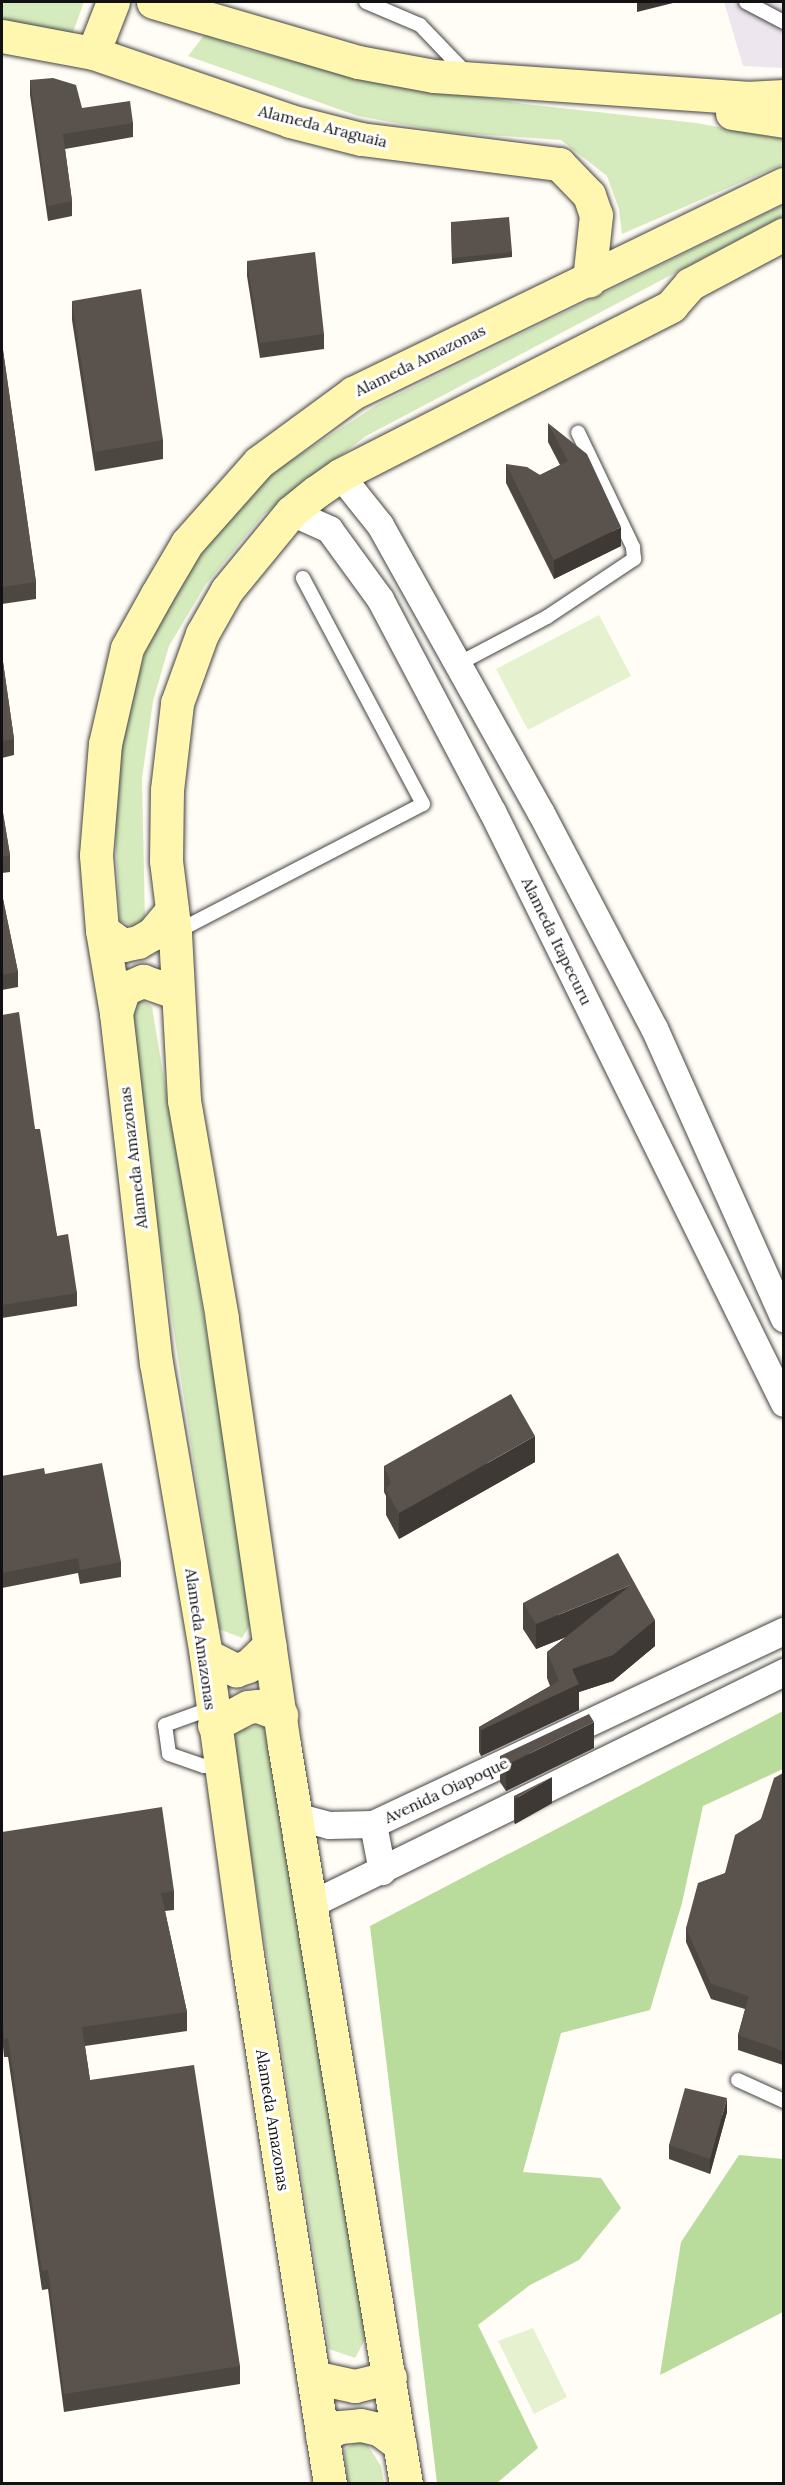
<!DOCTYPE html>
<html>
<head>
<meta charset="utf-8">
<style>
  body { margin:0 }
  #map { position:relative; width:785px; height:2485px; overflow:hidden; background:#fffdf5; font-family:Lora,serif }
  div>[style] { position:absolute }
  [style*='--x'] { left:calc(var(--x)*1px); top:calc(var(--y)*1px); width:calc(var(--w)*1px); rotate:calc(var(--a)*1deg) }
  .industrial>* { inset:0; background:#eee6ef }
  .green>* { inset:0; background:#d5ebbd }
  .forest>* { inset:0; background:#b9dc9c }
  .pitch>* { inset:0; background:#e6f2cf }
  .roads { filter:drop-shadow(0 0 2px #444) drop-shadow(0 0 2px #444) }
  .lane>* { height:14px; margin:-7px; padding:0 7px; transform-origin:7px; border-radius:7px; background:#fff }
  .street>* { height:27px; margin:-13.5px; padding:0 13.5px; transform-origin:13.5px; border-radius:13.5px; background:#fff }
  .secondary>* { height:33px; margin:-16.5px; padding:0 16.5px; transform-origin:16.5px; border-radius:16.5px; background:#fff6b0 }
  .wall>* { inset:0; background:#4d4742 }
  .shaded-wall>* { inset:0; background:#3f3936 }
  .building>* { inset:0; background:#5a524d }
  span { translate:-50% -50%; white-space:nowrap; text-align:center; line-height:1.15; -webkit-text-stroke:6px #fff; paint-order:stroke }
  .street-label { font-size:16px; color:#111 }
  .frame { position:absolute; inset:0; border:3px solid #111; pointer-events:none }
</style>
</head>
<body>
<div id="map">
  <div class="industrial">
    <div style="clip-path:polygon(724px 2px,783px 2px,783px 68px,743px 66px)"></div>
  </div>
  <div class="green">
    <div style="clip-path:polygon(2px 2px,84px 2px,72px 35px,2px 24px)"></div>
    <div style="clip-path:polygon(205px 34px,241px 48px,350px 75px,525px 104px,696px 123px,783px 139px,783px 164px,622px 234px,619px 209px,607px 176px,561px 140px,445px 132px,358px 116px,188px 56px)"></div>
    <div style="clip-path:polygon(783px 205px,783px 216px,366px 436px,263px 515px,206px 584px,169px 646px,153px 701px,142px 778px,145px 922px,136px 927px,120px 921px,113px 788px,122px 732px,148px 643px,180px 582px,203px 548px,264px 478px,377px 405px)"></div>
    <div style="clip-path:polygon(130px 993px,152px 1007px,228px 1463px,250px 1625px,242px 1638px,219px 1629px,125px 1009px)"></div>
    <div style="clip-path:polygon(265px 1725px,368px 2334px,355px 2358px,329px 2349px,233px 1741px,240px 1729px)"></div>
    <div style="clip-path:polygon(363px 2438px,381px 2466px,384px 2483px,348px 2483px,344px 2450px)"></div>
  </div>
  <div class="forest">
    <div style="clip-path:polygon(783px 1711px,783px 1769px,703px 1806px,682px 1903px,650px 2010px,561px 2033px,523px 2172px,601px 2178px,621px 2208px,579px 2260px,530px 2285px,478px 2325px,538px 2448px,497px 2483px,437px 2483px,370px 1926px)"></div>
    <div style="clip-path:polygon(739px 2155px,783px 2159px,783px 2312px,660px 2375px,681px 2242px)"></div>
  </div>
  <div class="pitch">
    <div style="clip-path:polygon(599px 615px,631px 676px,528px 730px,496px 669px)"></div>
    <div style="clip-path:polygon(533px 2328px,567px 2397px,534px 2414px,498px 2341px)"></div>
  </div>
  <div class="roads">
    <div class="lane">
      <div style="--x:366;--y:2;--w:59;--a:23.1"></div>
      <div style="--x:420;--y:25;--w:66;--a:46.2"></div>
      <div style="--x:746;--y:2;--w:43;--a:27.8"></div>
      <div style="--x:458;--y:664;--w:101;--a:-27.8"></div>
      <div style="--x:547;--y:617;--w:105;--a:-33.7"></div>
      <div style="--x:634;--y:559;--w:12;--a:-95"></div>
      <div style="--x:633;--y:547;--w:127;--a:-115.6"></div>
      <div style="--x:176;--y:932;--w:278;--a:-27.4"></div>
      <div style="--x:423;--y:804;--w:256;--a:-118"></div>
      <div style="--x:212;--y:1708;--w:50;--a:160.1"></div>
      <div style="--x:165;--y:1725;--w:29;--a:82"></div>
      <div style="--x:169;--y:1754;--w:37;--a:19"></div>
      <div style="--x:204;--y:1766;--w:15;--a:-4"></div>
      <div style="--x:738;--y:2080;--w:51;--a:24.5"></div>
    </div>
    <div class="street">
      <div style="--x:340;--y:475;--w:64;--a:51.3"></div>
      <div style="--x:380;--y:525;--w:330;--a:60.8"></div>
      <div style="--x:541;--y:813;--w:243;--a:62.3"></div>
      <div style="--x:654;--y:1028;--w:318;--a:65.9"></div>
      <div style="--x:291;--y:512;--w:42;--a:24.1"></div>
      <div style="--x:329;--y:529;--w:87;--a:53.9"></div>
      <div style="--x:380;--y:599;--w:240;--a:62.2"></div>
      <div style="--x:492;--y:811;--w:660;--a:63.75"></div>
      <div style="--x:299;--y:1817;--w:31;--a:15"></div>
      <div style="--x:329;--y:1825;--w:44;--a:-1.3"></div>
      <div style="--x:373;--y:1824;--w:454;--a:-25.2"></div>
      <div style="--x:373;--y:1824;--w:48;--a:79.2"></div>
      <div style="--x:311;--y:1904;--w:527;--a:-26.13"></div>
    </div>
    <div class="secondary">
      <div style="--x:153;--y:2;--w:214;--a:16.3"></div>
      <div style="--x:358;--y:62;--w:77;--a:10.4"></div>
      <div style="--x:434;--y:76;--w:313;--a:4"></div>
      <div style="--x:746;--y:98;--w:38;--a:-3"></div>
      <div style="--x:2;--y:36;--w:93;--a:10.6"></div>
      <div style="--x:93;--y:53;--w:208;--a:19"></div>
      <div style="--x:290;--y:121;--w:73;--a:14.2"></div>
      <div style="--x:361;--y:139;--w:200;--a:7.2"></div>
      <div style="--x:559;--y:164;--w:43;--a:45.9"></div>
      <div style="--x:589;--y:195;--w:21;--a:71"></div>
      <div style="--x:596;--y:215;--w:66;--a:96.1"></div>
      <div style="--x:93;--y:53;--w:55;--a:-68.6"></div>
      <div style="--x:732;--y:113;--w:53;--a:8.7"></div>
      <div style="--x:102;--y:930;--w:26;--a:36"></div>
      <div style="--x:123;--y:945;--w:15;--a:-11"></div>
      <div style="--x:138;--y:942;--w:16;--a:-30"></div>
      <div style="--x:152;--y:934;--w:31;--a:-50"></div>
      <div style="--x:116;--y:1013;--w:25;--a:-72"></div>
      <div style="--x:124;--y:989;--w:21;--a:-23"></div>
      <div style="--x:143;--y:981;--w:37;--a:19"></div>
      <div style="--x:206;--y:1655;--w:34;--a:27"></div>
      <div style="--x:236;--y:1670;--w:13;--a:-18"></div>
      <div style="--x:248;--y:1666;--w:30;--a:-44"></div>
      <div style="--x:214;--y:1725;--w:38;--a:-28"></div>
      <div style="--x:248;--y:1707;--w:10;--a:-6"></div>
      <div style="--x:258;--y:1706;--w:25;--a:21"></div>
      <div style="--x:313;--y:2377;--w:43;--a:12.1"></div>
      <div style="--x:355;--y:2386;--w:36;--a:-14"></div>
      <div style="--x:322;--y:2436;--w:20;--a:-27"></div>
      <div style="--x:340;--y:2427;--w:21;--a:-5"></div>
      <div style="--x:361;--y:2425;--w:18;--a:13"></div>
      <div style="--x:379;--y:2429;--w:26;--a:37"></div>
      <div style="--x:330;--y:2484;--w:535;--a:-98.92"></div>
      <div style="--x:247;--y:1955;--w:303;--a:-97.8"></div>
      <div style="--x:206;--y:1655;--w:295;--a:-99.7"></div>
      <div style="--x:156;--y:1364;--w:353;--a:-96.5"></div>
      <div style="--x:116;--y:1013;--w:84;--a:-99.6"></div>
      <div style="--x:102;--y:930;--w:75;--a:-94.6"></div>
      <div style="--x:96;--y:855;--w:111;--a:-85.4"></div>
      <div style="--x:105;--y:744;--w:98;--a:-77.1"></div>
      <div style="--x:127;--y:648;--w:62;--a:-60.9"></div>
      <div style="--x:157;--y:594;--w:59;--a:-59.5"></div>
      <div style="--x:187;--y:543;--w:108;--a:-48.4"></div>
      <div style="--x:259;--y:462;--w:117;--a:-36.3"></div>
      <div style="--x:353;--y:393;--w:479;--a:-25.9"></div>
      <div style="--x:406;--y:2484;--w:749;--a:-99.37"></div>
      <div style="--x:284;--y:1745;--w:431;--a:-98.3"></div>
      <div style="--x:222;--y:1318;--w:221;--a:-99.9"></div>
      <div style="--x:184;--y:1100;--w:167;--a:-93.1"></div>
      <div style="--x:175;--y:933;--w:73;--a:-97.1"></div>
      <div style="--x:166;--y:861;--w:71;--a:-89.2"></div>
      <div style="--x:167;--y:790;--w:88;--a:-83.4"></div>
      <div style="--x:177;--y:703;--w:73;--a:-70.1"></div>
      <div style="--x:202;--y:634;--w:51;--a:-60.4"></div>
      <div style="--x:227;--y:590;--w:101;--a:-50.6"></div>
      <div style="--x:291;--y:512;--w:32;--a:-39"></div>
      <div style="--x:316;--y:492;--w:29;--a:-35"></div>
      <div style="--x:340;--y:475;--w:372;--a:-27"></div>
      <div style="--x:671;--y:306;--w:29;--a:-49"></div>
      <div style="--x:690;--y:284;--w:106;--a:-28"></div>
    </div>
  </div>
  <div class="wall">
    <div style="clip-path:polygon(30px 80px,82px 108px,133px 123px,133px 137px,65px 149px,72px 201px,72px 216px,48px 221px,30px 95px)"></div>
    <div style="clip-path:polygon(451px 222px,512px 252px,512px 257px,452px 264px)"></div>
    <div style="clip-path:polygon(247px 261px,324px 334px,324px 349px,260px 358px,247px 276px)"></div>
    <div style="clip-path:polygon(72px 301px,163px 440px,163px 459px,95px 471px,72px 320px)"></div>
    <div style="clip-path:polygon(2px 343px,36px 582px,36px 599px,2px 604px)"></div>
    <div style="clip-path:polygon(548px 423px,621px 546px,554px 579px,506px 483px,506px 464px,540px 475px,560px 465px,548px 442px)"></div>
    <div style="clip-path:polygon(2px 655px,14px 739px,14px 755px,2px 758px)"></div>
    <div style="clip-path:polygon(2px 807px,10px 855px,10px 872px,2px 873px)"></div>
    <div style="clip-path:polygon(2px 894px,18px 972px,18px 987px,2px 990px)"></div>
    <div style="clip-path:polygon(2px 1015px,35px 1129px,57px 1236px,77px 1293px,77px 1306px,2px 1318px)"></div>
    <div style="clip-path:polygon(535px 1462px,399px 1539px,386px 1515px,386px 1496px,384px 1492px,384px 1466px)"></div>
    <div style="clip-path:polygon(45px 1474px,121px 1562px,121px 1577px,80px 1584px,78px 1573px,2px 1588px,2px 1476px)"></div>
    <div style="clip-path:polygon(523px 1603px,655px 1646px,613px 1681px,579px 1692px,579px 1710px,481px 1756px,479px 1752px,479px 1727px,550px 1686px,547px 1678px,547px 1652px,566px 1637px,536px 1649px,523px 1629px)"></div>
    <div style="clip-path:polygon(594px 1748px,506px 1791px,500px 1782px,500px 1756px)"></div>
    <div style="clip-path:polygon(783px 1773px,783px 2065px,738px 2050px,738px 2035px,745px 2009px,711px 1999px,686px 1942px,686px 1928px,725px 1873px,761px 1819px)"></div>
    <div style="clip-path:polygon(514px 1796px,552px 1803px,515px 1824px,514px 1822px)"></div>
    <div style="clip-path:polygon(2px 1832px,174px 1891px,174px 1910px,165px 1911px,187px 2012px,187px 2031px,85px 2046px,90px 2080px,240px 2366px,240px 2384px,64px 2412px,48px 2289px,42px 2290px,8px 2057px,4px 2057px,2px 2036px)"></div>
    <div style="clip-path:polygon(727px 2112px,710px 2174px,669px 2159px,669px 2145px)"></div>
  </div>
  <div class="shaded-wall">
    <div style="clip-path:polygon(637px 2px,677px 2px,637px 12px)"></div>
    <div style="clip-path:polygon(621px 527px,621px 546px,554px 579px,554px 560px)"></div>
    <div style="clip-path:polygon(535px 1436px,535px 1462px,399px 1539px,399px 1513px)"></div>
    <div style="clip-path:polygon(631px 1585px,631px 1611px,536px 1649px,536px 1624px)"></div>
    <div style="clip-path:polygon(655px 1620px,655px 1646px,613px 1681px,579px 1692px,579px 1710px,481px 1756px,481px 1730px,572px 1687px,572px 1669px)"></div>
    <div style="clip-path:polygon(594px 1722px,594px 1748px,506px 1791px,506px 1765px)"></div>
    <div style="clip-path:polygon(552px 1777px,552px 1803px,515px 1824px,515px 1799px)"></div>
    <div style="clip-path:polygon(727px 2098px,727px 2112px,710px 2174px,710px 2159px)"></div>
  </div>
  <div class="building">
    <div style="clip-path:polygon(53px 78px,76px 85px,82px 108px,130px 101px,133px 123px,63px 134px,72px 201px,48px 206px,30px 80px)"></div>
    <div style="clip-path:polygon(509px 217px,512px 252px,452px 258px,451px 222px)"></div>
    <div style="clip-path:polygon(315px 252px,324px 334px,260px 343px,247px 261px)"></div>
    <div style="clip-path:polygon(141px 289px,163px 440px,95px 452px,72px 301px)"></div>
    <div style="clip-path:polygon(2px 343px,36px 582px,2px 587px)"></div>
    <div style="clip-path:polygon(548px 423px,587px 454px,621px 527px,554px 560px,506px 464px,527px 467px,540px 475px,568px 461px)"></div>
    <div style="clip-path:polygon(2px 655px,14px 739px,2px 741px)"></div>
    <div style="clip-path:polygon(2px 807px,10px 855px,2px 857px)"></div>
    <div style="clip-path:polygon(2px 894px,18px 972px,2px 975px)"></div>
    <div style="clip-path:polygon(19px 1012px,35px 1129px,40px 1129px,57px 1236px,68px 1234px,77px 1293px,2px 1305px,2px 1015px)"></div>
    <div style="clip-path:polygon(511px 1394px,535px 1436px,399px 1513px,386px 1490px,391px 1482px,384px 1466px)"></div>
    <div style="clip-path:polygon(102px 1463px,121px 1562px,80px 1570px,78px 1558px,2px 1573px,2px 1476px,44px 1468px,45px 1474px)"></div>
    <div style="clip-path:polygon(618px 1553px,655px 1620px,613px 1655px,572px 1669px,579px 1684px,481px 1730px,479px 1727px,559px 1681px,547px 1652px,631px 1585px,536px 1624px,523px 1603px)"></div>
    <div style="clip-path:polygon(589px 1714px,594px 1722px,506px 1765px,500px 1756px)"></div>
    <div style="clip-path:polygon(783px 1773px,783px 2051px,738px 2035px,749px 1996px,711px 1984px,686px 1928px,698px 1883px,725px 1873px,735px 1835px,761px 1819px,774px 1778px)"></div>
    <div style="clip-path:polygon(552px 1777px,515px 1799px,514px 1796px)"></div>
    <div style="clip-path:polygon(162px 1807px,174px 1891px,161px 1893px,187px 2012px,82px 2027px,90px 2080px,194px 2065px,240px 2366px,64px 2394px,48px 2270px,42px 2271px,8px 2038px,4px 2039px,2px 2017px,2px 1832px)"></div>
    <div style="clip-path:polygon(685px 2088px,727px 2098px,710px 2159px,669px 2145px)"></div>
  </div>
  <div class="street-label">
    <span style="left:323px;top:126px;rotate:14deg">Alameda Araguaia</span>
    <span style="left:420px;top:360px;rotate:-26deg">Alameda Amazonas</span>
    <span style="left:557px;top:941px;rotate:64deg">Alameda Itapecuru</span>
    <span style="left:133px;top:1158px;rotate:-97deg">Alameda Amazonas</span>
    <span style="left:201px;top:1639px;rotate:82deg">Alameda Amazonas</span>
    <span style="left:446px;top:1790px;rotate:-25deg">Avenida Oiapoque</span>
    <span style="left:273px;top:2120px;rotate:81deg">Alameda Amazonas</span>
  </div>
  <div class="frame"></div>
</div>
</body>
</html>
